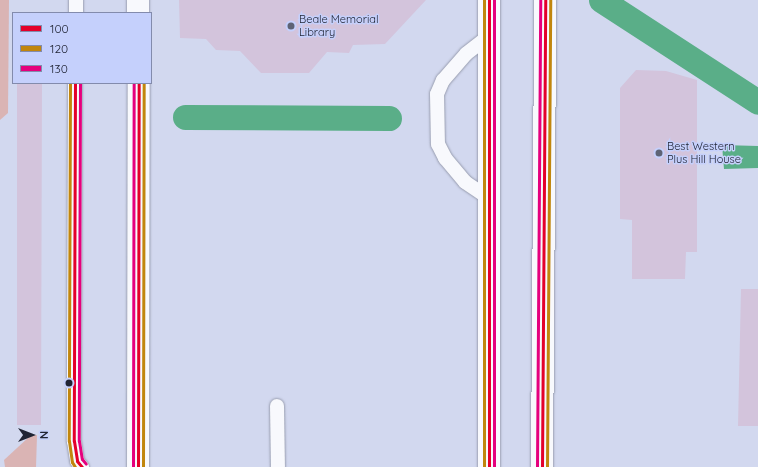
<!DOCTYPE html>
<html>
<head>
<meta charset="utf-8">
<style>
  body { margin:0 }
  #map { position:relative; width:758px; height:467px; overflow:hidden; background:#d2d8ef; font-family:Quicksand,sans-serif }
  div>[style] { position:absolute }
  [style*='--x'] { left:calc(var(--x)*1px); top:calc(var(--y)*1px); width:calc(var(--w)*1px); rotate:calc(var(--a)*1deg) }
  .green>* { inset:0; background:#dab4b4 }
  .water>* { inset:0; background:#5aae88 }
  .canal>* { height:25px; margin:-12.5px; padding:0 12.5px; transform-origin:12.5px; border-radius:12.5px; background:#5aae88 }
  .building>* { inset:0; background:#d3c4dc }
  .roads { filter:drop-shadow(0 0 1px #989daf) drop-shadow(0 0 1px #989daf) }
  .service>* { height:14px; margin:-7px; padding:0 7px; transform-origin:7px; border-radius:7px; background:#f8f9fd }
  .minor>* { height:22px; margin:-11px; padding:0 11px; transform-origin:11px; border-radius:11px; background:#f8f9fd }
  .secondary>* { height:22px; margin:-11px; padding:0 11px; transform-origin:11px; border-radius:11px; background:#f8f9fd }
  .bus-1>* { height:3px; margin:-1.5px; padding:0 1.5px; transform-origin:1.5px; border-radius:1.5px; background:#e4002b }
  .bus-2>* { height:3px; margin:-1.5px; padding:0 1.5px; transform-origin:1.5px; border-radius:1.5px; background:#c1860d }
  .bus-3>* { height:3px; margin:-1.5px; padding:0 1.5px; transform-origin:1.5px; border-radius:1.5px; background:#e5007d }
  .dots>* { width:11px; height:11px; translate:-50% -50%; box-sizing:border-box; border:2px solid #c5d0fc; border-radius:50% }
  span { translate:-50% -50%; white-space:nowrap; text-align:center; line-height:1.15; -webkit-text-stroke:3px #c5d0fc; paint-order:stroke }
  .poi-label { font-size:11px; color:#202434 }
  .left { translate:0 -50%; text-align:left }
  .legend { position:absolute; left:12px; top:12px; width:140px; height:72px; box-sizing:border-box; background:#c5d0fc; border:1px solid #838bac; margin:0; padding:5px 7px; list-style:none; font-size:12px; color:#202434 }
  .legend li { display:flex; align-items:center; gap:8px; height:20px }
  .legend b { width:20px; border:1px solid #838bac }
  .north { position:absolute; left:12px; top:415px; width:40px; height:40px; -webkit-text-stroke:3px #c5d0fc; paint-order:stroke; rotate:90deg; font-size:11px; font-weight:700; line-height:16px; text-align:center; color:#202434 }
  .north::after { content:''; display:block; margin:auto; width:14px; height:18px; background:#202434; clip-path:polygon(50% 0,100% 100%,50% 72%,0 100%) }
</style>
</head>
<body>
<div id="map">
  <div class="green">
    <div style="clip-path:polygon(0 0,9px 0,8px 113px,0 120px)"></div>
    <div style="clip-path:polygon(37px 435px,36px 467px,5px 467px,4px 460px,30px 436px)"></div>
  </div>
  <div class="water">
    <div style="clip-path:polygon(722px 145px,758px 146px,758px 168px,724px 169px)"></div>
  </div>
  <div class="canal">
    <div style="--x:601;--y:0;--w:187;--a:33"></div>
    <div style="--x:185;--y:117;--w:204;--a:0.3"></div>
  </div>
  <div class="building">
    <div style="clip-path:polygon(179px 0,426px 0,385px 44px,353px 45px,349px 53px,327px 52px,309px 73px,261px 73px,240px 51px,216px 50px,206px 39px,180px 38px)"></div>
    <div style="clip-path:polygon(636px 70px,666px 71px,697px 80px,697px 252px,686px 252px,685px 279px,632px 279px,632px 220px,620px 219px,620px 88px)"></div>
    <div style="clip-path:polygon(17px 83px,42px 83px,41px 425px,17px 425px)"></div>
    <div style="clip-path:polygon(741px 289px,758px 289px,758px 426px,738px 426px)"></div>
  </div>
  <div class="roads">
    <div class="service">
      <div style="--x:76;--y:13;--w:13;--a:-90"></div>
      <div style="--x:489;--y:36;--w:29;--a:142"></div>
      <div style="--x:466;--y:54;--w:35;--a:131"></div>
      <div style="--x:443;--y:80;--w:15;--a:113"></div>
      <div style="--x:437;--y:94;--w:50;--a:88.9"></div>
      <div style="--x:438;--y:144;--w:16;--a:63"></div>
      <div style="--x:445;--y:158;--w:31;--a:50"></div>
      <div style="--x:465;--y:182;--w:29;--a:34"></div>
      <div style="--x:75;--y:83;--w:358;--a:90.2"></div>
      <div style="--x:74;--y:441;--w:20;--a:81"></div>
      <div style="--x:77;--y:461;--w:8;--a:50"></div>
      <div style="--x:277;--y:406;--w:61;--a:89.1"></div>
    </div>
    <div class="minor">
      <div style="--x:138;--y:0;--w:13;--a:90"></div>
      <div style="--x:138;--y:467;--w:384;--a:-89.9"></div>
    </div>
    <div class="secondary">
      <div style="--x:489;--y:0;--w:467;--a:90"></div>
      <div style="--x:542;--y:467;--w:467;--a:-89.6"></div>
    </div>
  </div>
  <div class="bus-1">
    <div style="--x:489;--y:0;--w:467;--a:90"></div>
    <div style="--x:75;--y:83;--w:358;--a:90.2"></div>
    <div style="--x:74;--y:441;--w:20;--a:81"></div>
    <div style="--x:77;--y:461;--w:8;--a:50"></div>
    <div style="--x:138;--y:467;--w:384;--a:-89.9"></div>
    <div style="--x:542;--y:467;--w:467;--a:-89.6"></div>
  </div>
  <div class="bus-2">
    <div style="--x:484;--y:0;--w:467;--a:90"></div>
    <div style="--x:70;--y:83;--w:358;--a:90.2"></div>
    <div style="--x:69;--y:441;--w:21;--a:82"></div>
    <div style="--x:72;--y:462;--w:6;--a:59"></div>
    <div style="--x:143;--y:467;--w:384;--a:-89.9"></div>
    <div style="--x:547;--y:467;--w:467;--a:-89.6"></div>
  </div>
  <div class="bus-3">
    <div style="--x:494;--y:0;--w:467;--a:90"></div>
    <div style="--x:80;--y:83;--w:358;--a:90.2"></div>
    <div style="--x:79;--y:441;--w:18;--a:81"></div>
    <div style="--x:82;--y:459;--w:6;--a:51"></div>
    <div style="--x:133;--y:467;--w:384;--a:-89.9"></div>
    <div style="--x:537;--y:467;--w:467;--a:-89.6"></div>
  </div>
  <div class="dots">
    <div style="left:291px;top:26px;background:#5e6375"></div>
    <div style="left:659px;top:153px;background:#5e6375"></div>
    <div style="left:69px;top:383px;background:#202434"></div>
  </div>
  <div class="poi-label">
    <span class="left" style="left:299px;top:26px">Beale Memorial<br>Library</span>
    <span class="left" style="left:667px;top:153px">Best Western<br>Plus Hill House</span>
  </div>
  <ul class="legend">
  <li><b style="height:5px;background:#e4002b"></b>100</li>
  <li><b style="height:5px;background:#c1860d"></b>120</li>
  <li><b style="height:5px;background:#e5007d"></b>130</li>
  </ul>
  <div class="north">N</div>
</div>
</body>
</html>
